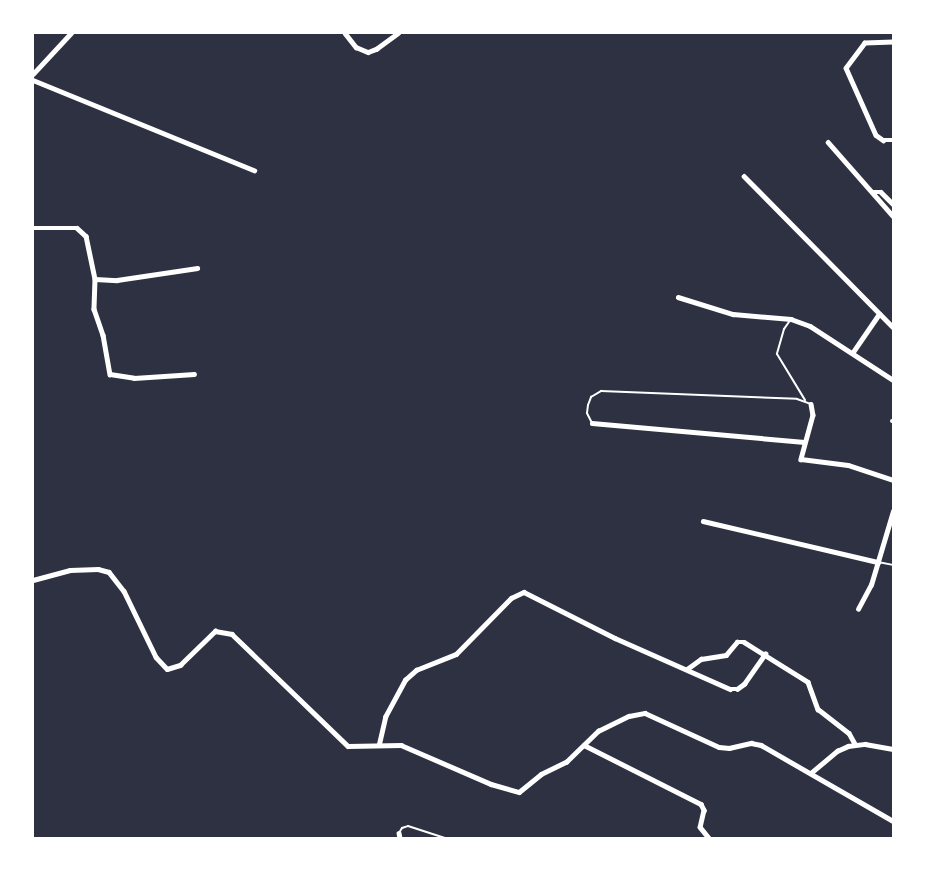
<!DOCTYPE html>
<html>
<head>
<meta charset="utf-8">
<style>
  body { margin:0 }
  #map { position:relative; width:926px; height:871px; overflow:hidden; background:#2d3142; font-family:"PT Sans Narrow",sans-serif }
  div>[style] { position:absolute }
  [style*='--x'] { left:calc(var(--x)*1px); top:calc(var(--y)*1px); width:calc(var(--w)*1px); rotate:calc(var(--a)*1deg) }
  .service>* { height:2px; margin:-1px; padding:0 1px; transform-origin:1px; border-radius:1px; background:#fff }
  .minor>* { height:4.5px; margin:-2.25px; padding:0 2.25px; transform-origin:2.25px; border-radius:2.25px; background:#fff }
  span { translate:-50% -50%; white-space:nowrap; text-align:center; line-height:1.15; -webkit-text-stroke:6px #fff; paint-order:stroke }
  .frame { position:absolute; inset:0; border:34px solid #fff; pointer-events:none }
</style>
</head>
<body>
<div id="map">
  <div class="service">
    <div style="--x:791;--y:319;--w:12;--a:125"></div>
    <div style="--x:784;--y:329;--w:26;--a:106"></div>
    <div style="--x:777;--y:354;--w:54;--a:58.7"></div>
    <div style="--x:592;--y:423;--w:11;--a:-117"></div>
    <div style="--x:587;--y:413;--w:8;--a:-83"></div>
    <div style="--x:588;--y:405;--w:9;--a:-69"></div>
    <div style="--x:591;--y:397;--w:12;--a:-31"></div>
    <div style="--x:601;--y:391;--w:196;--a:2.3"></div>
    <div style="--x:797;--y:399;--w:15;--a:20"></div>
    <div style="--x:878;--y:562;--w:15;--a:11"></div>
    <div style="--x:399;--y:833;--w:6;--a:-59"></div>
    <div style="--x:402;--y:828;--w:6;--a:-18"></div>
    <div style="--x:408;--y:826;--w:38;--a:18"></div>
  </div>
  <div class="minor">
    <div style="--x:345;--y:33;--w:18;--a:52"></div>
    <div style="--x:356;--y:47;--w:13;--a:23"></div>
    <div style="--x:368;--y:52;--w:9;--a:-21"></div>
    <div style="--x:376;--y:49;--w:27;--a:-36"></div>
    <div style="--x:893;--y:42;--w:28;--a:178"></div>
    <div style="--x:865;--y:43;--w:31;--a:127"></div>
    <div style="--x:846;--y:68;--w:73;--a:65.9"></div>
    <div style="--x:876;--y:135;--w:9;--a:36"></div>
    <div style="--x:883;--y:140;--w:10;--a:0"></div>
    <div style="--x:33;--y:74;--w:56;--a:-47.2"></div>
    <div style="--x:33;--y:80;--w:239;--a:22.2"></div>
    <div style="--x:828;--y:142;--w:98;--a:48.7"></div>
    <div style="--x:744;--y:176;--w:212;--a:45.4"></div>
    <div style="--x:873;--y:192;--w:8;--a:0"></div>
    <div style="--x:881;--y:192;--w:17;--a:45"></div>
    <div style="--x:33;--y:228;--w:44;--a:0"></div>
    <div style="--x:77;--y:228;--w:12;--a:42"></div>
    <div style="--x:86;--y:236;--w:44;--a:78.2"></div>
    <div style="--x:95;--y:279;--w:30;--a:92"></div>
    <div style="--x:94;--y:309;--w:28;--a:71"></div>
    <div style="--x:103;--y:335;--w:40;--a:80"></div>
    <div style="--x:110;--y:374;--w:24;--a:9"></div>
    <div style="--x:134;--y:378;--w:60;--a:-3.8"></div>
    <div style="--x:95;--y:279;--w:22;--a:3"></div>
    <div style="--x:117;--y:280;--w:81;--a:-8.5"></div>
    <div style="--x:678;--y:297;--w:58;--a:17.2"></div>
    <div style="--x:733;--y:314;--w:58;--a:4.9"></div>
    <div style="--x:791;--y:319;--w:20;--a:20"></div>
    <div style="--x:810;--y:326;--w:99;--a:33"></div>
    <div style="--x:853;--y:352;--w:46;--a:-55.6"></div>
    <div style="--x:811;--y:404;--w:11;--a:80"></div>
    <div style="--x:813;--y:415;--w:46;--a:105.3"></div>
    <div style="--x:801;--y:459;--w:47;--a:7.3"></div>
    <div style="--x:848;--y:465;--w:47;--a:18.4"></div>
    <div style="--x:892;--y:421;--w:1;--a:0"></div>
    <div style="--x:592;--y:423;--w:213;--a:5.1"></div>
    <div style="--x:703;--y:521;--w:180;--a:13.2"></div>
    <div style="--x:33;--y:580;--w:38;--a:-15"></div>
    <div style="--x:70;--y:570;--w:28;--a:-2"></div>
    <div style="--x:98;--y:569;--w:11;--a:15"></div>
    <div style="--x:109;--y:572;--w:24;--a:52"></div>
    <div style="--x:124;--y:591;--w:73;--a:64.1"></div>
    <div style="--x:156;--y:657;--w:16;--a:47"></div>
    <div style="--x:167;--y:669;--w:14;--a:-17"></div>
    <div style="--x:180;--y:665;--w:49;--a:-44.2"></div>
    <div style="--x:215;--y:631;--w:17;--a:10"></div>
    <div style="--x:232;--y:634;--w:161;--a:44"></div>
    <div style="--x:348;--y:746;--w:53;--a:-1.1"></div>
    <div style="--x:401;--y:745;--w:98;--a:23.4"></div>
    <div style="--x:491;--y:784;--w:29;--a:16"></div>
    <div style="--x:519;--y:792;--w:28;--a:-39"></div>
    <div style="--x:541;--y:774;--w:28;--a:-26"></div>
    <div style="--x:566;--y:762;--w:45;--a:-44.1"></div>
    <div style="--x:598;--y:731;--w:34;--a:-26"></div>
    <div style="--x:629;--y:716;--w:16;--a:-11"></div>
    <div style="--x:645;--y:713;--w:81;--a:24.7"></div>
    <div style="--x:719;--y:747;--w:10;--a:6"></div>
    <div style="--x:729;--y:748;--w:23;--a:-13"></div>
    <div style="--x:751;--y:743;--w:10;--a:11"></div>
    <div style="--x:761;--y:745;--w:152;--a:29.9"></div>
    <div style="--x:858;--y:609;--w:27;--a:-62"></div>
    <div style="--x:871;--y:585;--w:77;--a:-73.4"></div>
    <div style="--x:687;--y:669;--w:17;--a:-36"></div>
    <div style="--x:701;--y:659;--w:25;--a:-9"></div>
    <div style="--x:726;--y:655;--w:17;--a:-50"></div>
    <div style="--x:737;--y:642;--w:7;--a:0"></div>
    <div style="--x:744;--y:642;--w:75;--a:32"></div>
    <div style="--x:808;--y:682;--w:29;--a:70"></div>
    <div style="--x:818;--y:709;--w:39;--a:38"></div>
    <div style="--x:849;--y:733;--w:13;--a:61"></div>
    <div style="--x:379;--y:744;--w:28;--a:-77"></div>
    <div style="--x:385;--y:717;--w:42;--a:-61.6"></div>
    <div style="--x:405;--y:680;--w:15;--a:-42"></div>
    <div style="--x:416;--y:670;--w:43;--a:-21.8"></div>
    <div style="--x:456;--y:654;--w:78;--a:-45.5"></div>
    <div style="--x:511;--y:598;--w:14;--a:-25"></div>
    <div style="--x:524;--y:592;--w:102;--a:26.8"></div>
    <div style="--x:615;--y:638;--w:126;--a:23.9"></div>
    <div style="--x:730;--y:689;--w:7;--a:0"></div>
    <div style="--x:737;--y:689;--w:9;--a:-36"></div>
    <div style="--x:744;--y:684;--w:37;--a:-55"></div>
    <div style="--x:584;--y:745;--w:131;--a:26.8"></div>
    <div style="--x:701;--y:804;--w:7;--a:63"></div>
    <div style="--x:704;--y:810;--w:17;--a:103"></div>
    <div style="--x:700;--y:827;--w:14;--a:51"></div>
    <div style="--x:812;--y:772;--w:33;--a:-40"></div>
    <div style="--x:837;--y:751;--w:12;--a:-24"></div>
    <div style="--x:848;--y:746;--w:17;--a:-7"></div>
    <div style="--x:865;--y:744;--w:28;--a:10"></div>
    <div style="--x:399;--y:833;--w:5;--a:79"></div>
  </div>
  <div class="frame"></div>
</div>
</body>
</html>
